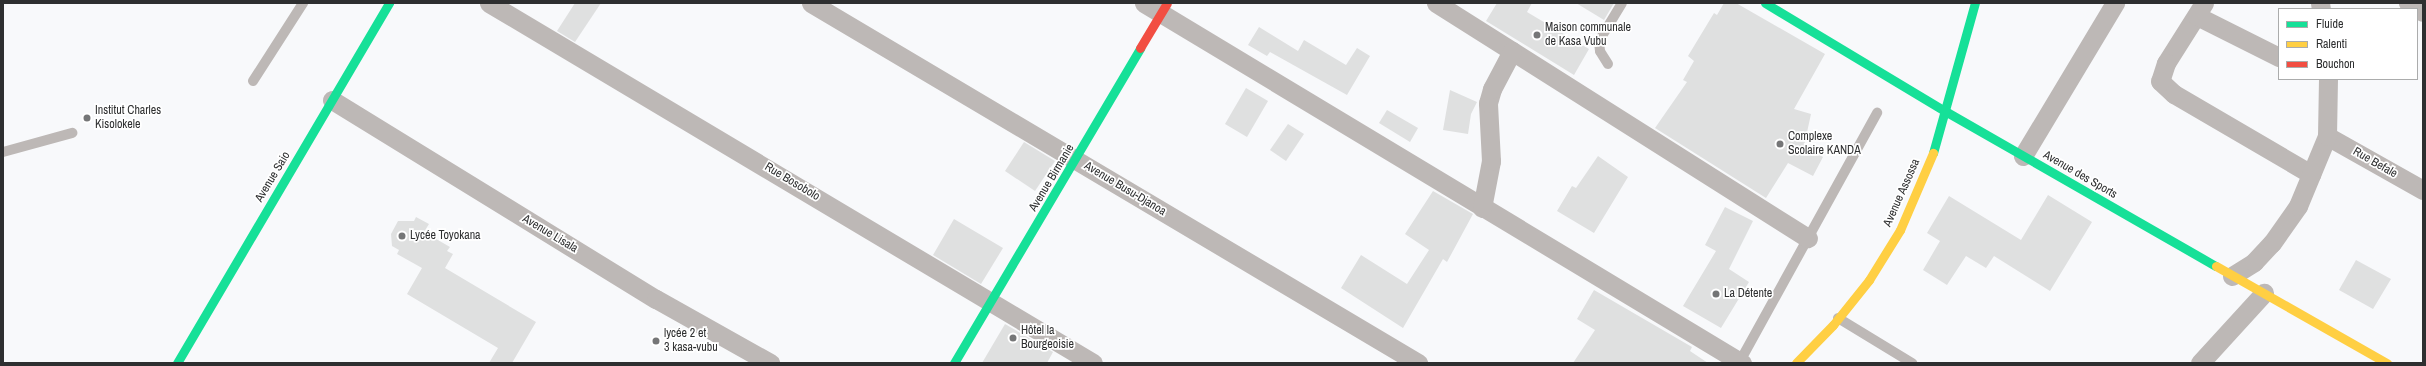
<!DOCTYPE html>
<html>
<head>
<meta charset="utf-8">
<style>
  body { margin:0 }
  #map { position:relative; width:2426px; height:366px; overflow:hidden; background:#f8f9fb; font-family:"Archivo Narrow",sans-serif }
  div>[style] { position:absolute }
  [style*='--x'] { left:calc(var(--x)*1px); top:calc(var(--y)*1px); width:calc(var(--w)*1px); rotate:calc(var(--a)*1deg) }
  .building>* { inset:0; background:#dfe0e0 }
  .lane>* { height:10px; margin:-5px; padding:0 5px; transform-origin:5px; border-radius:5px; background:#bdb8b6 }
  .street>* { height:19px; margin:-9.5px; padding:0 9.5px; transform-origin:9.5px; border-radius:9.5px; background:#bdb8b6 }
  .fast>* { height:9px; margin:-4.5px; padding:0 4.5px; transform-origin:4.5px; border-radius:4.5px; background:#16e098 }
  .slow>* { height:9px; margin:-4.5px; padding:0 4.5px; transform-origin:4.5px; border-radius:4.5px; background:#ffcf43 }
  .jam>* { height:9px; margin:-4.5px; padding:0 4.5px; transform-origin:4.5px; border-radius:4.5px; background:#f24e42 }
  .dots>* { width:11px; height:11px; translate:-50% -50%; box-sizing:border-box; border:2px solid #fff; border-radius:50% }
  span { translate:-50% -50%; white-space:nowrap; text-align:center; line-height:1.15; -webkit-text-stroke:3.5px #fff; paint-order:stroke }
  .poi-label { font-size:12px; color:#2e2f30 }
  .left { translate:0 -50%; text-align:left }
  .street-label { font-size:12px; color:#2e2f30 }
  .frame { position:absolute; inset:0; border:4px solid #2e2f30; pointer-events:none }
  .legend { position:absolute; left:2278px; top:8px; width:140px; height:72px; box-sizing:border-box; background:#fff; border:1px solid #abacac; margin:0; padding:5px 7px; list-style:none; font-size:12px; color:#2e2f30 }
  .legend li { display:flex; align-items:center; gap:8px; height:20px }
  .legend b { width:20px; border:1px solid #abacac }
</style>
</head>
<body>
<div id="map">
  <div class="building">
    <div style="clip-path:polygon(575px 3px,601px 3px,575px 42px,557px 31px)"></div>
    <div style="clip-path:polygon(1497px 3px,1532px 3px,1527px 12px,1589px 49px,1574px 75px,1486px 21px)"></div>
    <div style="clip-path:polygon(1576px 3px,1614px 3px,1604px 20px)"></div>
    <div style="clip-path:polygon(1724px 3px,1736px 3px,1825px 54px,1794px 109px,1811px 114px,1804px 146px,1823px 157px,1813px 176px,1788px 163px,1766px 198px,1655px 128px,1687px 82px,1683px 80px,1694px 61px,1688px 56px,1714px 13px,1717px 15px)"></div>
    <div style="clip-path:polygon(1259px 27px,1298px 51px,1304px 40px,1346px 65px,1357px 48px,1370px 56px,1347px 95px,1270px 52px,1267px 56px,1248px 45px)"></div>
    <div style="clip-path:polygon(1246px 88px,1268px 101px,1247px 137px,1225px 124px)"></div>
    <div style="clip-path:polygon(1450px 90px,1477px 102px,1471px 114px,1468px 134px,1443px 130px)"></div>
    <div style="clip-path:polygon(1387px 110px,1418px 128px,1410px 142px,1379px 123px)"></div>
    <div style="clip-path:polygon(1288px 124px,1304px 134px,1286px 161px,1270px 150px)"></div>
    <div style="clip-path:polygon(1024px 142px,1055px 161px,1035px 191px,1005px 171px)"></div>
    <div style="clip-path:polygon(1598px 156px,1628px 177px,1594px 233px,1557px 211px,1572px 186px,1576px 188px)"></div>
    <div style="clip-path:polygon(1433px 191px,1473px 214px,1447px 262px,1443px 259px,1403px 328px,1341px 288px,1361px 255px,1407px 284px,1429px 250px,1405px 234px)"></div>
    <div style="clip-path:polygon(2048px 195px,2092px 222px,2050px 291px,1994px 256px,1986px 268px,1966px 256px,1947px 285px,1923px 270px,1940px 241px,1927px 233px,1949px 196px,2021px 240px)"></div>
    <div style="clip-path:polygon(1725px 207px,1753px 221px,1729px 269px,1749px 282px,1721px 328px,1683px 306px,1716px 251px,1705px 245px)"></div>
    <div style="clip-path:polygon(416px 217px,429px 224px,424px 232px,450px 247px,447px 251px,453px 254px,445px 268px,536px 322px,512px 363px,489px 363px,498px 348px,407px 294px,422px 268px,397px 254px,399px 250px,392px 246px,391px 234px,398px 221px,414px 221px)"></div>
    <div style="clip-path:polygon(954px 219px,1003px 248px,981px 284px,933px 255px)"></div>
    <div style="clip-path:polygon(2356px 260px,2391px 279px,2373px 309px,2339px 290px)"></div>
    <div style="clip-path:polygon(1594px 290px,1692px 347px,1690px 351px,1708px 363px,1573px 363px,1595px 330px,1577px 319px)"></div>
    <div style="clip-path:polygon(1005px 324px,1053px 352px,1047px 363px,982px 363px)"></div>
  </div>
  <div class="lane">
    <div style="--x:1608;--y:64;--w:15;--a:-122"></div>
    <div style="--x:1600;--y:51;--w:10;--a:-96"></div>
    <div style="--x:1599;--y:41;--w:44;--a:-58.8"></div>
    <div style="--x:253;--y:81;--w:93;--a:-57.3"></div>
    <div style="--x:3;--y:152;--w:72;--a:-15.4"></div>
    <div style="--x:1838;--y:318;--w:87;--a:31.3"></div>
    <div style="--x:1739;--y:363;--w:286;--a:-61.1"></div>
  </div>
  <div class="street">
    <div style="--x:489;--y:3;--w:703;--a:30.8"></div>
    <div style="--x:811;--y:3;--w:706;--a:30.67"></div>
    <div style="--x:1144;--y:3;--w:698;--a:31.05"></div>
    <div style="--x:1436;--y:3;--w:440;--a:32.3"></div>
    <div style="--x:2204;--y:3;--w:71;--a:122.3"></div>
    <div style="--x:2166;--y:63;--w:19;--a:108"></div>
    <div style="--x:2160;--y:81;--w:19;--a:43"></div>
    <div style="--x:2174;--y:94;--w:159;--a:30.3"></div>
    <div style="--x:2320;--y:3;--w:6;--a:81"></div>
    <div style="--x:2408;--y:3;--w:17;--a:31"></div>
    <div style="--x:2197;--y:16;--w:92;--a:26.6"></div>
    <div style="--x:332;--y:100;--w:380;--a:31.6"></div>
    <div style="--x:656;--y:299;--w:131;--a:29.3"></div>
    <div style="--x:2327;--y:136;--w:110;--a:29.4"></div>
    <div style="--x:2023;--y:156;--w:179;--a:-59"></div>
    <div style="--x:1482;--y:208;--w:48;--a:-79.2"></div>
    <div style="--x:1491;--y:161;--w:58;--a:-93"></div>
    <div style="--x:1488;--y:103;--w:15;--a:-74"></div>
    <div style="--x:1492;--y:89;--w:43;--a:-62.2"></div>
    <div style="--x:2232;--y:276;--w:26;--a:-32"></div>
    <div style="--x:2254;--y:262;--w:26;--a:-47"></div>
    <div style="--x:2272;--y:243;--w:45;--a:-54.9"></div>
    <div style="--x:2298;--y:206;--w:76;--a:-67.5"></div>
    <div style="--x:2327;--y:136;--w:57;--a:-89"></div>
    <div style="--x:2200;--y:363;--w:95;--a:-47.6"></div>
  </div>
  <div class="fast">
    <div style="--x:1765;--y:3;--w:210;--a:31"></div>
    <div style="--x:1945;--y:111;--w:312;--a:29.8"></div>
    <div style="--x:1933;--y:153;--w:156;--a:-74.4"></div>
    <div style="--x:177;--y:363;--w:418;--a:-59.5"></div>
    <div style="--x:954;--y:363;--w:366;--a:-59.4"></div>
  </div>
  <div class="slow">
    <div style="--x:2216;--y:266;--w:197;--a:29.6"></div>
    <div style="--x:1796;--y:363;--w:53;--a:-45.8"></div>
    <div style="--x:1833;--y:325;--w:58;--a:-51.3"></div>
    <div style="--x:1869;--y:280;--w:59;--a:-58.2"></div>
    <div style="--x:1900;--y:230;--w:84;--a:-66.8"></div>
  </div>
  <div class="jam">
    <div style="--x:1140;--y:48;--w:52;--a:-59"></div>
  </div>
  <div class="dots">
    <div style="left:1537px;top:35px;background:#757677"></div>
    <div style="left:87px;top:118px;background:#757677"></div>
    <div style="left:1780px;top:144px;background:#757677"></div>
    <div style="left:402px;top:236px;background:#757677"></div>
    <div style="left:1716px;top:294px;background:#757677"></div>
    <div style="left:1013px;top:338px;background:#757677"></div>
    <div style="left:656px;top:341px;background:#757677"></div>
  </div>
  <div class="poi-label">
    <span class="left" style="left:1545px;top:35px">Maison communale<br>de Kasa Vubu</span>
    <span class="left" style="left:95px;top:118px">Institut Charles<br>Kisolokele</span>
    <span class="left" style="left:1788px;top:144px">Complexe<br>Scolaire KANDA</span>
    <span class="left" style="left:410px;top:236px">Lycée Toyokana</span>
    <span class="left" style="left:1724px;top:294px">La Détente</span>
    <span class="left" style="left:1021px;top:338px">Hôtel la<br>Bourgeoisie</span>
    <span class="left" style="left:664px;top:341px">lycée 2 et<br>3 kasa-vubu</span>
  </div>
  <div class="street-label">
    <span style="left:2375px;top:163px;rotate:30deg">Rue Befale</span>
    <span style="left:2080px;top:175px;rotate:30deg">Avenue des Sports</span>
    <span style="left:273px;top:177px;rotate:-59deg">Avenue Saio</span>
    <span style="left:1052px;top:178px;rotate:-59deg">Avenue Birmanie</span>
    <span style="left:792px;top:182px;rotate:31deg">Rue Bosobolo</span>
    <span style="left:1125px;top:189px;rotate:31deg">Avenue Busu-Djanoa</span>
    <span style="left:1902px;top:193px;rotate:-66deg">Avenue Assossa</span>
    <span style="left:550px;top:234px;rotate:31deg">Avenue Lisala</span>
  </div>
  <div class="frame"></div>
  <ul class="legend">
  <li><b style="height:5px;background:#16e098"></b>Fluide</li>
  <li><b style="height:5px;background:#ffcf43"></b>Ralenti</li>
  <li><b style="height:5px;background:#f24e42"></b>Bouchon</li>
  </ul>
</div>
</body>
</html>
